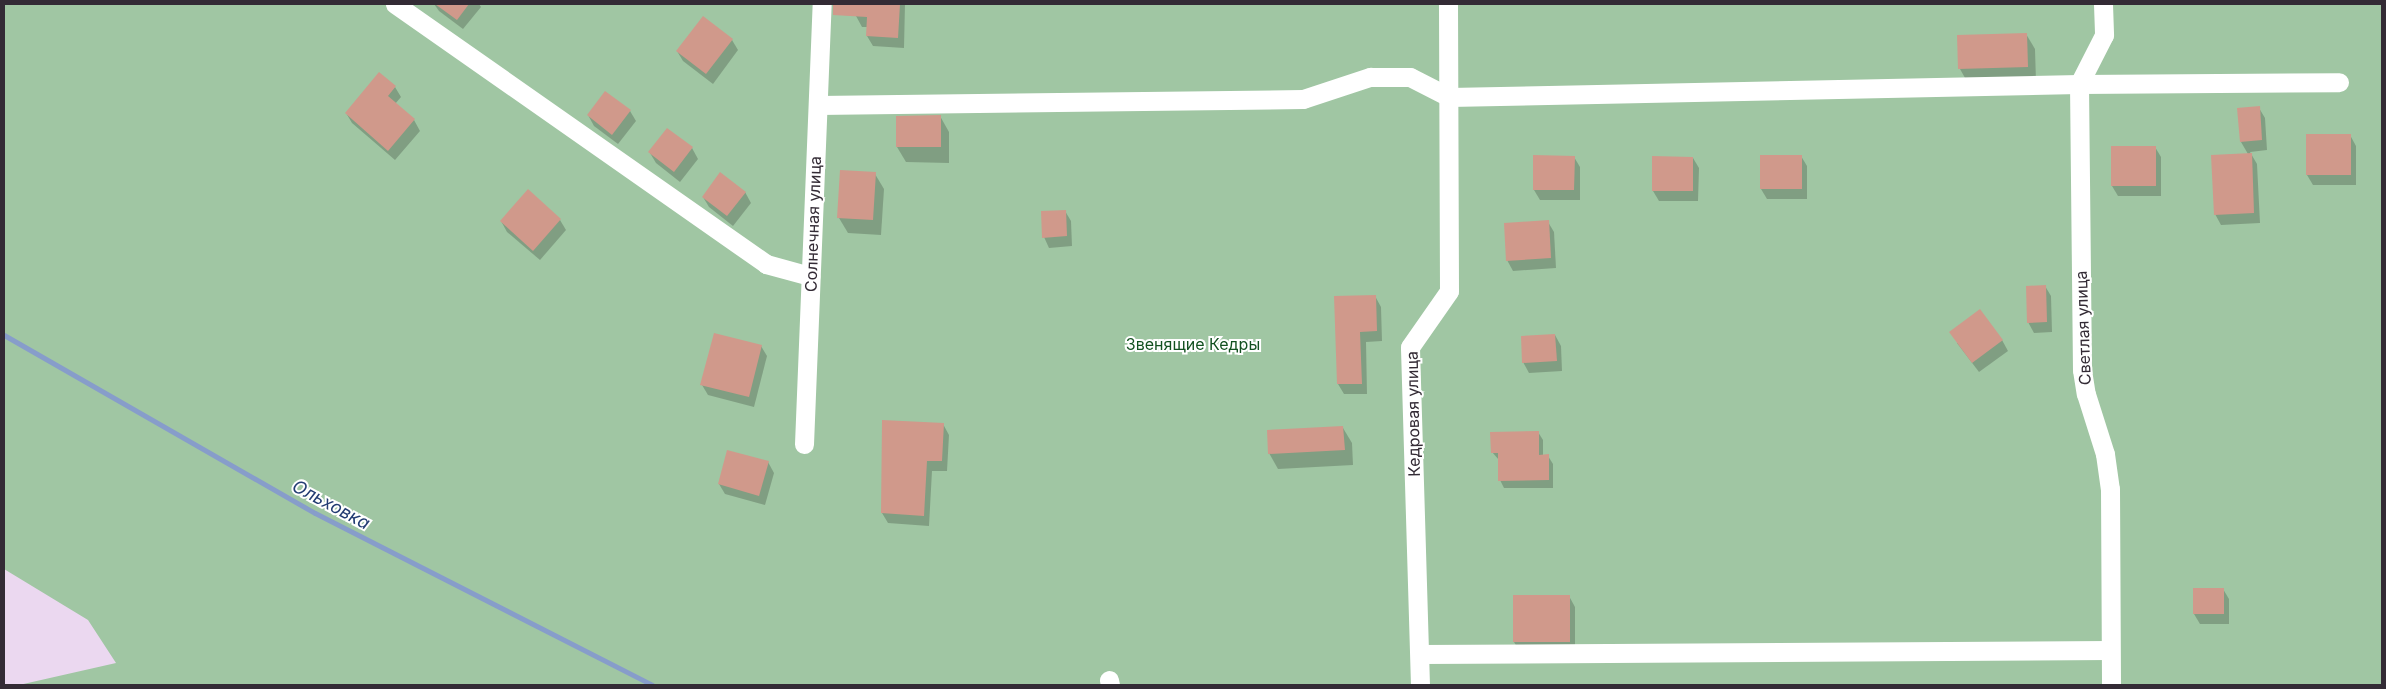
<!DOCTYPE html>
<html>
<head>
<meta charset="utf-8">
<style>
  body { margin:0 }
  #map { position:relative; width:2386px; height:689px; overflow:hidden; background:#ebd8f0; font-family:Inter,sans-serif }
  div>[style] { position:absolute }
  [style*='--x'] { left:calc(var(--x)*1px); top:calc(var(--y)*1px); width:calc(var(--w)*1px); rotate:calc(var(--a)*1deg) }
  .green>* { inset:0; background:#a0c6a3 }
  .shadow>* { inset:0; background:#0003 }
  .stream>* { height:5px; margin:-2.5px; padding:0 2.5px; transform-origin:2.5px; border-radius:2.5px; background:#879dca }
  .building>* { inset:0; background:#d0998b }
  .minor>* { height:19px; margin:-9.5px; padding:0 9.5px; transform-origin:9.5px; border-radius:9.5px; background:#fff }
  span { translate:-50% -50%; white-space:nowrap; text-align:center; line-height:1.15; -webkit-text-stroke:4px #fff; paint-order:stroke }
  .street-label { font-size:16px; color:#332b35 }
  .park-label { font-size:16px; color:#135120 }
  .water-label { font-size:18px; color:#233c73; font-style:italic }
  .frame { position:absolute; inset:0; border:5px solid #332b35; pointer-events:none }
</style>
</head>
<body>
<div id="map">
  <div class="green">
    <div style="clip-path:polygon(4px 4px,2382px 4px,2382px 685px,19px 685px,116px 663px,88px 620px,4px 569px)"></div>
  </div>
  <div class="shadow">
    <div style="clip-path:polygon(434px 4px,479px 4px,481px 7px,463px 29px,439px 11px)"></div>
    <div style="clip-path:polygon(856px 4px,905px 4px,904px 48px,873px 46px,867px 36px,867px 27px,862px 27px,856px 16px)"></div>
    <div style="clip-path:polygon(2026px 34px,2035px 49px,2036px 82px,1969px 85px,1960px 69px,1959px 36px)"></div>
    <div style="clip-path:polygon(732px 40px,738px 50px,713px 84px,683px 61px,677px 51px)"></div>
    <div style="clip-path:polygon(395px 87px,401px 97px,395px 104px,414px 120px,420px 131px,395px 160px,352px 123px,346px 113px)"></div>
    <div style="clip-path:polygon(2259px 108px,2265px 118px,2267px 150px,2250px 152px,2257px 164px,2260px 223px,2221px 225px,2215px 214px,2248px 154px,2241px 142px)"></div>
    <div style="clip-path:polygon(630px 111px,636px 121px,618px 144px,594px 126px,588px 115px)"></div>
    <div style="clip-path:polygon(940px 116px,949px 132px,949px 163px,906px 162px,897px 147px)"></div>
    <div style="clip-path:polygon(2350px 135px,2356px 146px,2356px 185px,2313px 185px,2307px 175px,2307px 136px)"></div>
    <div style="clip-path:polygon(2112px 147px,2155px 147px,2161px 157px,2161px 196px,2118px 196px,2112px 186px)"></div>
    <div style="clip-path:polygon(692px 148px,698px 159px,680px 182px,656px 163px,650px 153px)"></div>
    <div style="clip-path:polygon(1801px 156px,1807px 166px,1807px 199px,1767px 199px,1761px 189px)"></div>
    <div style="clip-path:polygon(1574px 157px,1580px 167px,1580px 200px,1540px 200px,1534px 190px)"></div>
    <div style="clip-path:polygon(1693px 158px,1699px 168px,1698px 201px,1659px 201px,1653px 191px)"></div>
    <div style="clip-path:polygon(875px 174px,884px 189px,881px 235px,848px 233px,839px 218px)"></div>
    <div style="clip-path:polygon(745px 192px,751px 203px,733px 226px,709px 207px,703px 197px)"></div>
    <div style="clip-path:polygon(1065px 211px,1071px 221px,1072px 246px,1049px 248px,1044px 237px)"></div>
    <div style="clip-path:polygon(560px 220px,566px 230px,540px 260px,507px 232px,501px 221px)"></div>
    <div style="clip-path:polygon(1548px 222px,1554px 232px,1556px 268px,1513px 271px,1507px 260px)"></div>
    <div style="clip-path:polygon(2045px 286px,2051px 296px,2052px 332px,2034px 333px,2028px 322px)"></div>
    <div style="clip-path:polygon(1375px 296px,1381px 307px,1382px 341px,1366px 342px,1367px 394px,1344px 394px,1338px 384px)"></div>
    <div style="clip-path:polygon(1555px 335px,1561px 346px,1562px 371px,1529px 373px,1523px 362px)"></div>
    <div style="clip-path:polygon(2002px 340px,2008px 351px,1979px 372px,1957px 343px)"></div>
    <div style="clip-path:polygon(761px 346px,767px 356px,754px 407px,708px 395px,702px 385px)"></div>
    <div style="clip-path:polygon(943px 424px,949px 435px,947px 471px,932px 471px,929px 526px,888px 523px,882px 513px)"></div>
    <div style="clip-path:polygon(1343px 428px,1352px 443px,1353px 465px,1278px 469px,1269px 453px)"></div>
    <div style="clip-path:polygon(1538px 432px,1543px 440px,1543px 456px,1548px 456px,1553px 464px,1553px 488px,1504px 488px,1500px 480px,1499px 460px,1492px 452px)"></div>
    <div style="clip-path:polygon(768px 462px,774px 473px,765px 505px,725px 494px,719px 484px)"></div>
    <div style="clip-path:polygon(2223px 589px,2229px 599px,2229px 624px,2200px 624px,2194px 614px)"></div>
    <div style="clip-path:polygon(1569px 596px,1575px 607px,1575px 652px,1520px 652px,1514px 642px)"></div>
  </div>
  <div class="stream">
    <div style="--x:4;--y:335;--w:358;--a:29.8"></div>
    <div style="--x:315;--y:513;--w:378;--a:27"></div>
  </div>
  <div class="building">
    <div style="clip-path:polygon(435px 4px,469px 4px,457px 20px)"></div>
    <div style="clip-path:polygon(833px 4px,900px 4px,898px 38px,866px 36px,867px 17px,833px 15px)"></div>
    <div style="clip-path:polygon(703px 16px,733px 39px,706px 74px,676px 51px)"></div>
    <div style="clip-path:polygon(2027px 33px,2028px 67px,1958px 69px,1957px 35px)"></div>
    <div style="clip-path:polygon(379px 72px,396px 86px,388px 96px,415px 119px,388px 151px,345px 113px)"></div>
    <div style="clip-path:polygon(605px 91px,631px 110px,612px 135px,587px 115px)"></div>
    <div style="clip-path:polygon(2260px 106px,2262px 140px,2240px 142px,2237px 108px)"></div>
    <div style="clip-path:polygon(941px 115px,941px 147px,896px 147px,896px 116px)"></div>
    <div style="clip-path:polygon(667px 128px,693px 147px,674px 172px,648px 152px)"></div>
    <div style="clip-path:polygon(2306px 134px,2351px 134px,2351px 175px,2306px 175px)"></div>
    <div style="clip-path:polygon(2111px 146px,2156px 146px,2156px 186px,2111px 186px)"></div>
    <div style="clip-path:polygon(2252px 153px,2254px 213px,2214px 215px,2211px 155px)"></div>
    <div style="clip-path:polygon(1533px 155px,1575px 156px,1574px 190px,1533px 190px)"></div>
    <div style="clip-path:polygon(1760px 155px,1802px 155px,1802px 189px,1760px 189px)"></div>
    <div style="clip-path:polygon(1652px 156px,1693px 157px,1693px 191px,1652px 191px)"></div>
    <div style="clip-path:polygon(840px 170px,876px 172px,873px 220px,837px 218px)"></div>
    <div style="clip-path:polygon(720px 172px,746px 192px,727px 216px,702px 197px)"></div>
    <div style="clip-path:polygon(528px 189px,561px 219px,533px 251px,500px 221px)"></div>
    <div style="clip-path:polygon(1066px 210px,1067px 236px,1042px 238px,1041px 211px)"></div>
    <div style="clip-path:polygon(1549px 220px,1551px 258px,1506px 261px,1504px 223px)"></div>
    <div style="clip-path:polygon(2046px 285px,2047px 322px,2027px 323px,2026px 286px)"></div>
    <div style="clip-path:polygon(1376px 295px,1377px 331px,1360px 332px,1362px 384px,1337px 384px,1334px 296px)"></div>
    <div style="clip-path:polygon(1980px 309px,2003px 340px,1972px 363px,1949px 332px)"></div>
    <div style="clip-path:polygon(714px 333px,762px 345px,749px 397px,700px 385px)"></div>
    <div style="clip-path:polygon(1555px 334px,1557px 361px,1522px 363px,1521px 336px)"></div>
    <div style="clip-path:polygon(882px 420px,944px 423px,942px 461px,927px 461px,924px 516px,881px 513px)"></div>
    <div style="clip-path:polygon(1343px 426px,1345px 450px,1268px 454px,1267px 430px)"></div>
    <div style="clip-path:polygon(1539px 431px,1539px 455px,1549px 454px,1549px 480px,1498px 481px,1498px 453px,1491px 453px,1490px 432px)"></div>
    <div style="clip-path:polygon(727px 450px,769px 461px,759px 496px,718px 484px)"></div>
    <div style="clip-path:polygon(2193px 588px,2224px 588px,2224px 614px,2193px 614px)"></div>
    <div style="clip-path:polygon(1513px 595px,1570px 595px,1570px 642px,1513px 642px)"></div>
  </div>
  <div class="minor">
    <div style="--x:395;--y:4;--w:453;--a:35"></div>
    <div style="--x:766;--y:264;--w:46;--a:15.3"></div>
    <div style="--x:2103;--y:4;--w:31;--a:88"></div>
    <div style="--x:2104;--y:35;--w:55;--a:117"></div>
    <div style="--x:2079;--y:84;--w:286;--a:89.4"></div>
    <div style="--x:2082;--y:370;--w:24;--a:81"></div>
    <div style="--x:2086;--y:394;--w:63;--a:72.4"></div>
    <div style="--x:2105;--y:454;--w:35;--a:82"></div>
    <div style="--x:2110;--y:489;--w:196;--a:89.7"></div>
    <div style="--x:818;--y:105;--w:485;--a:-0.7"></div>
    <div style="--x:1303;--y:99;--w:71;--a:-18.2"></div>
    <div style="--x:1370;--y:77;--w:40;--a:0"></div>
    <div style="--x:1410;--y:77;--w:44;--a:27.1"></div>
    <div style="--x:1449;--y:97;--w:630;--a:-1.18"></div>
    <div style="--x:2079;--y:84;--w:260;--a:-0.4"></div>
    <div style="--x:804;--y:444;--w:440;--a:-87.7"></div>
    <div style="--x:1420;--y:654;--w:690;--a:-0.33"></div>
    <div style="--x:1109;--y:680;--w:5;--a:79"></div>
    <div style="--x:1420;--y:685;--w:338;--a:-91.7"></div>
    <div style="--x:1410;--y:347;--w:68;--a:-55.1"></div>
    <div style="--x:1449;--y:291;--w:287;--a:-90.2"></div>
  </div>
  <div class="street-label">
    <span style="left:813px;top:224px;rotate:-88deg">Солнечная улица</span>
    <span style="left:2083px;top:328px;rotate:-92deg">Светлая улица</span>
    <span style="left:1413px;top:414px;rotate:-91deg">Кедровая улица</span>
  </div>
  <div class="park-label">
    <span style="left:1193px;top:344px">Звенящие Кедры</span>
  </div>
  <div class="water-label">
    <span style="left:331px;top:505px;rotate:28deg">Ольховка</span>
  </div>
  <div class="frame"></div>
</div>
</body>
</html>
